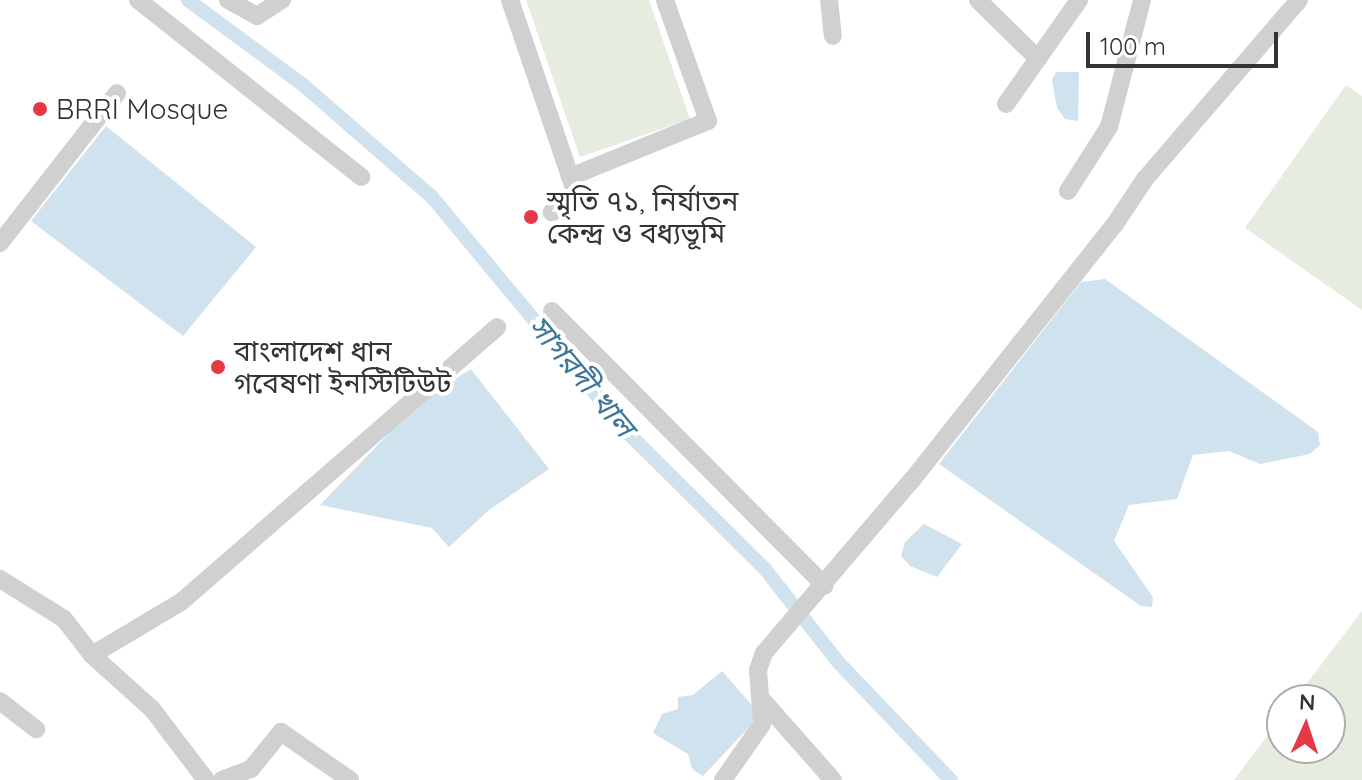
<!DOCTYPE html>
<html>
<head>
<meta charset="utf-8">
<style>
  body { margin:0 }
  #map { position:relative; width:1362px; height:780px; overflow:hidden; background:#fff; font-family:Quicksand,"Noto Sans Bengali",sans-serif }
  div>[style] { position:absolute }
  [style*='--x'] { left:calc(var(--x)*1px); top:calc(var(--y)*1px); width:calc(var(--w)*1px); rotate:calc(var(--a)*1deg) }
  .green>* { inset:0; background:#e6ecdf }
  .water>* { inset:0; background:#cfe2ee }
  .canal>* { height:14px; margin:-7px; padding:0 7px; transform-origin:7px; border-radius:7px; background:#cfe2ee }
  .minor>* { height:18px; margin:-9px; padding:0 9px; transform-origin:9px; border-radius:9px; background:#d0d0d0 }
  .dots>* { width:22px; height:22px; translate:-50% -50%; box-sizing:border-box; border:4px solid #fff; border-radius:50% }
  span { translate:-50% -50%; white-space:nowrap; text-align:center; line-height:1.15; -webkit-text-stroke:8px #fff; paint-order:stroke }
  .poi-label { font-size:28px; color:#333 }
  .left { translate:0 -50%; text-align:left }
  .water-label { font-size:30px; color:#3f7597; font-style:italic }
  .north { position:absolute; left:1266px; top:684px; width:80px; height:80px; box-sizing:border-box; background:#fff; border:2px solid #adadad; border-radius:50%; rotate:3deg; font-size:22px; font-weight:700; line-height:32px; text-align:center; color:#333 }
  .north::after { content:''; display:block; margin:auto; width:28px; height:36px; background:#e63946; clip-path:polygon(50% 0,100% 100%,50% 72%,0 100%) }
  .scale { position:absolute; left:1086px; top:32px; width:192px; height:36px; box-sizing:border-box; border:4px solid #333; border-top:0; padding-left:10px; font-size:24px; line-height:28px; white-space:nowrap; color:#333; -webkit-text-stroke:6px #fff; paint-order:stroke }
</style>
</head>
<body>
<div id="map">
  <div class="green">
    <div style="clip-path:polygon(526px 0,649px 0,690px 119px,580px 157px)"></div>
    <div style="clip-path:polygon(1346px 85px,1362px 96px,1362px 310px,1245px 228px)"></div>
    <div style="clip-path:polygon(1362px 611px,1362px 780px,1234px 780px,1282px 716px,1282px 748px,1330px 748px,1330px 700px,1294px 700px)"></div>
  </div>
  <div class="water">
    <div style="clip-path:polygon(1056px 72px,1079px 72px,1078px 121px,1065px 119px,1057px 108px,1052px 80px)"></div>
    <div style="clip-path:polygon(106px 126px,256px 247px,183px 336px,31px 221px)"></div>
    <div style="clip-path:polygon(1105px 279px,1318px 432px,1320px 445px,1310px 454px,1260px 464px,1229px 451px,1193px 455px,1177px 499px,1129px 505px,1114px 541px,1153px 597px,1152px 607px,1141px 606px,939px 464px,1081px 282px)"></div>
    <div style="clip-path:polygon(471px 369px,549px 469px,489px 510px,449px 547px,432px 528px,320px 505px,420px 401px)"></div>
    <div style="clip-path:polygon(924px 524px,962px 544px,937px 577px,910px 566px,901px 556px,905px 542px)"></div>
    <div style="clip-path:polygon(722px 671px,756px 710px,751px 725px,703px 776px,692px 769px,688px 754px,653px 733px,662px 714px,678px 709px,678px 697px,693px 695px)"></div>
  </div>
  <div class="canal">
    <div style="--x:188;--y:0;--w:142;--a:36.4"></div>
    <div style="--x:302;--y:84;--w:172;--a:41"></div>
    <div style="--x:432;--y:197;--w:308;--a:50.3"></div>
    <div style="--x:629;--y:434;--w:192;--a:44.8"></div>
    <div style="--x:765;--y:569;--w:120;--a:51.8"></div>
    <div style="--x:839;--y:663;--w:162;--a:46.3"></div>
  </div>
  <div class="minor">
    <div style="--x:138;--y:0;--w:285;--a:38.4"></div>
    <div style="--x:228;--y:0;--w:33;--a:29"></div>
    <div style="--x:257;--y:16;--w:30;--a:-33"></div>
    <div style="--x:510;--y:0;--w:211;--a:71.2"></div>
    <div style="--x:578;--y:200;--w:29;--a:155"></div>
    <div style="--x:829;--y:0;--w:36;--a:84"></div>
    <div style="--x:978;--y:0;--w:84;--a:44.5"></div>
    <div style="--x:1006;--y:104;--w:127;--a:-54.9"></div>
    <div style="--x:570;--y:177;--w:149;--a:-22.1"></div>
    <div style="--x:708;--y:121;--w:128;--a:-109.6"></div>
    <div style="--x:1068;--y:191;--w:76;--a:-57.4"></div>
    <div style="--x:1109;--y:127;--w:131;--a:-75.4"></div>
    <div style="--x:0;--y:243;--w:190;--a:-52"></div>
    <div style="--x:552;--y:311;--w:387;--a:45.2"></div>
    <div style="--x:0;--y:579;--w:75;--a:32"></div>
    <div style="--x:64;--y:619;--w:46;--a:52.1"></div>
    <div style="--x:92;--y:655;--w:81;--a:42"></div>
    <div style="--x:152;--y:709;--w:89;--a:52.7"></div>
    <div style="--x:92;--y:655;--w:104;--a:-30.8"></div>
    <div style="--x:181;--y:602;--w:419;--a:-41"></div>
    <div style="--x:0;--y:701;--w:46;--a:37.9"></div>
    <div style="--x:764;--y:702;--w:104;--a:48.5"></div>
    <div style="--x:222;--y:780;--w:31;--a:-21"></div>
    <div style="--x:251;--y:769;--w:48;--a:-51"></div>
    <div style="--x:281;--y:732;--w:84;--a:34.8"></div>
    <div style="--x:723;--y:780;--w:68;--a:-55.1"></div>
    <div style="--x:762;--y:724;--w:54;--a:-94.2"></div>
    <div style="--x:758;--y:670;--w:18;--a:-71"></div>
    <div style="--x:764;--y:653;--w:228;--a:-49.5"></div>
    <div style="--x:912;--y:480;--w:327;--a:-51.6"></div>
    <div style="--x:1115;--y:224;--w:54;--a:-56.3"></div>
    <div style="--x:1145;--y:179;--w:236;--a:-49.3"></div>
  </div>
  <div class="dots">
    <div style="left:40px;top:109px;background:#e63946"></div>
    <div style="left:531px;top:217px;background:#e63946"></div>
    <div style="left:218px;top:367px;background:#e63946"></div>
  </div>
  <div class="poi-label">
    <span class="left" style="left:56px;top:109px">BRRI Mosque</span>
    <span class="left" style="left:547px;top:217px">স্মৃতি ৭১, নির্যাতন<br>কেন্দ্র ও বধ্যভূমি</span>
    <span class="left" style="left:234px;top:367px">বাংলাদেশ ধান<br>গবেষণা ইনস্টিটিউট</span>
  </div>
  <div class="water-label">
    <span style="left:582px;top:376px;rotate:50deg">সাগরদী খাল</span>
  </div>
  <div class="north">N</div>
  <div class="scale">100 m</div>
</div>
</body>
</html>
